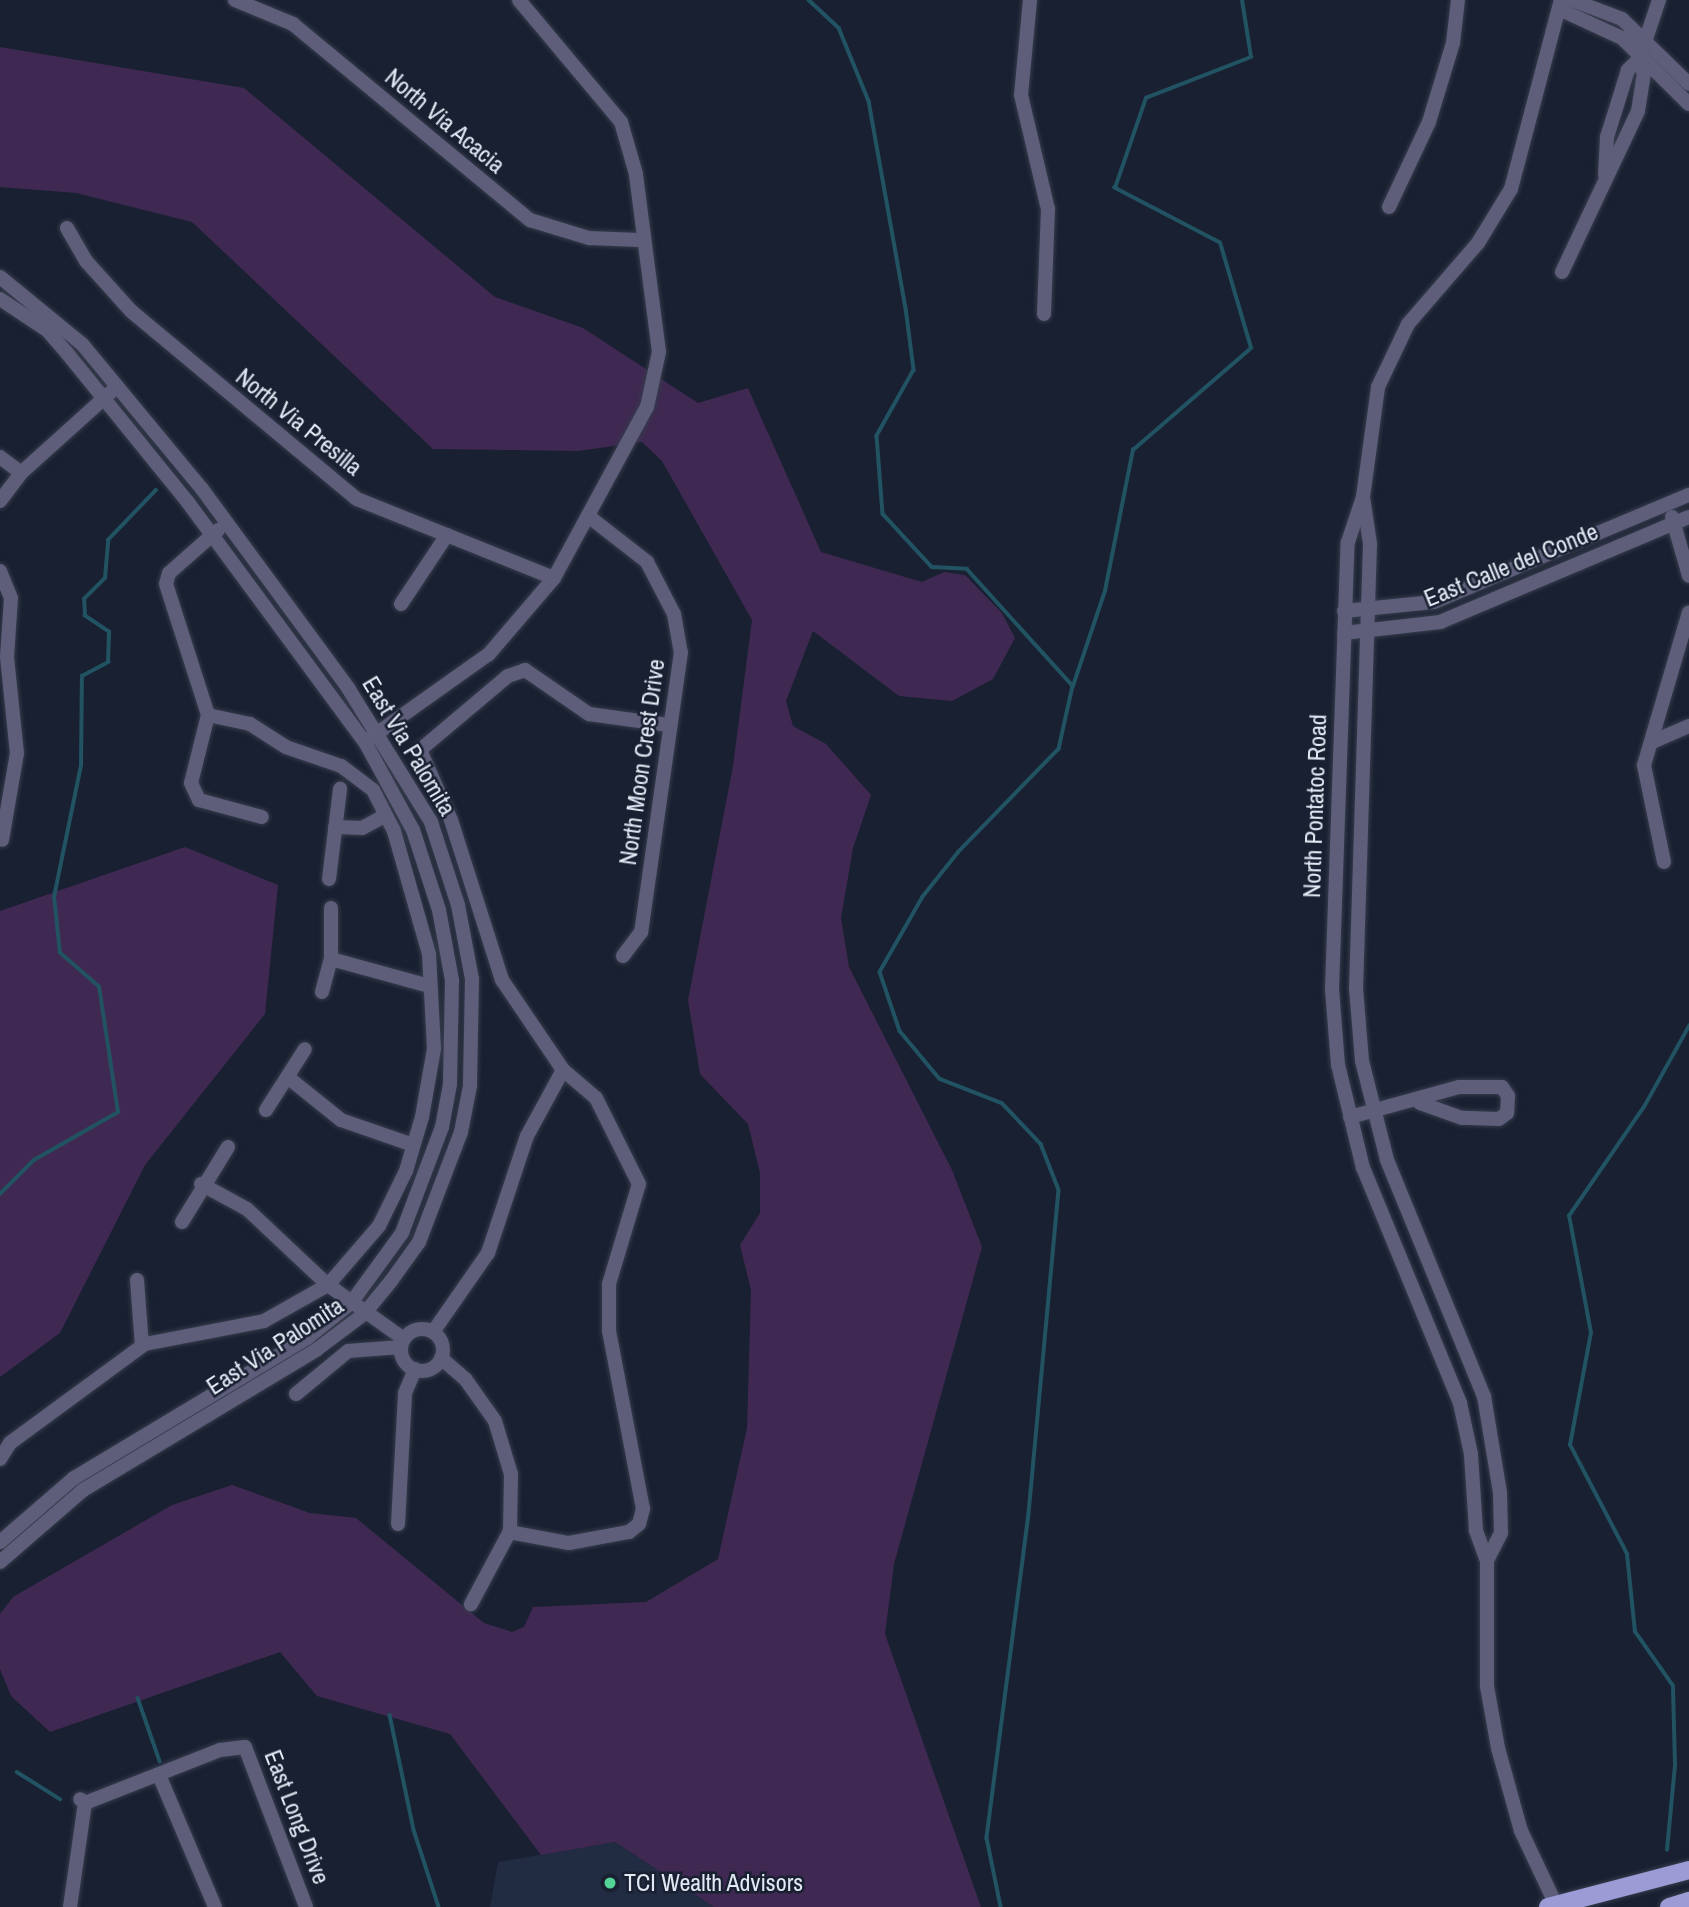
<!DOCTYPE html>
<html>
<head>
<meta charset="utf-8">
<style>
  body { margin:0 }
  #map { position:relative; width:1689px; height:1907px; overflow:hidden; background:#192031; font-family:"Archivo Narrow",sans-serif }
  div>[style] { position:absolute }
  [style*='--x'] { left:calc(var(--x)*1px); top:calc(var(--y)*1px); width:calc(var(--w)*1px); rotate:calc(var(--a)*1deg) }
  .built>* { inset:0; background:#212b41 }
  .green>* { inset:0; background:#3f2952 }
  .stream>* { height:3.5px; margin:-1.75px; padding:0 1.75px; transform-origin:1.75px; border-radius:1.75px; background:#215363 }
  .roads { filter:drop-shadow(0 0 2px #353c4c) drop-shadow(0 0 2px #353c4c) }
  .minor>* { height:14px; margin:-7px; padding:0 7px; transform-origin:7px; border-radius:7px; background:#5e5e7a }
  .minor>.ring { margin:-7px; padding:0; box-sizing:content-box; background:none; border:14px solid #5e5e7a; border-radius:50% }
  .major>* { height:18px; margin:-9px; padding:0 9px; transform-origin:9px; border-radius:9px; background:#9d9bd5 }
  .dots>* { width:19px; height:19px; translate:-50% -50%; box-sizing:border-box; border:4px solid #192031; border-radius:50% }
  span { translate:-50% -50%; white-space:nowrap; text-align:center; line-height:1.15; -webkit-text-stroke:5px #192031; paint-order:stroke }
  .street-label { font-size:24px; color:#e3e9f4 }
  .poi-label { font-size:24px; color:#e3e9f4 }
  .left { translate:0 -50%; text-align:left }
</style>
</head>
<body>
<div id="map">
  <div class="built">
    <div style="clip-path:polygon(615px 1842px,714px 1907px,490px 1907px,498px 1862px)"></div>
  </div>
  <div class="green">
    <div style="clip-path:polygon(0 47px,244px 88px,495px 297px,583px 328px,698px 403px,748px 388px,821px 552px,922px 582px,944px 572px,965px 575px,1002px 613px,1015px 638px,993px 679px,952px 701px,899px 696px,813px 631px,786px 701px,793px 726px,826px 744px,871px 795px,853px 848px,841px 918px,849px 967px,952px 1170px,982px 1247px,894px 1564px,885px 1634px,981px 1907px,714px 1907px,615px 1842px,541px 1855px,450px 1734px,317px 1696px,280px 1652px,50px 1732px,11px 1696px,0 1669px,0 1614px,13px 1597px,172px 1505px,232px 1485px,310px 1513px,356px 1518px,484px 1623px,512px 1632px,524px 1627px,533px 1607px,646px 1602px,718px 1559px,747px 1428px,751px 1290px,740px 1245px,760px 1213px,760px 1173px,748px 1124px,700px 1074px,688px 1000px,733px 766px,752px 620px,662px 461px,642px 442px,578px 451px,433px 449px,192px 222px,76px 193px,0 187px)"></div>
    <div style="clip-path:polygon(185px 847px,278px 885px,265px 1014px,145px 1165px,60px 1333px,0 1377px,0 911px)"></div>
  </div>
  <div class="stream">
    <div style="--x:809;--y:0;--w:41;--a:43"></div>
    <div style="--x:839;--y:28;--w:79;--a:67.7"></div>
    <div style="--x:869;--y:101;--w:210;--a:79.9"></div>
    <div style="--x:906;--y:308;--w:63;--a:82.6"></div>
    <div style="--x:914;--y:370;--w:76;--a:119.3"></div>
    <div style="--x:877;--y:436;--w:78;--a:85.6"></div>
    <div style="--x:883;--y:514;--w:72;--a:47.2"></div>
    <div style="--x:932;--y:567;--w:35;--a:3"></div>
    <div style="--x:967;--y:569;--w:158;--a:47.8"></div>
    <div style="--x:1073;--y:686;--w:65;--a:102.5"></div>
    <div style="--x:1059;--y:749;--w:144;--a:134.2"></div>
    <div style="--x:959;--y:852;--w:58;--a:128.7"></div>
    <div style="--x:923;--y:897;--w:86;--a:119.8"></div>
    <div style="--x:880;--y:972;--w:62;--a:71.3"></div>
    <div style="--x:900;--y:1031;--w:62;--a:50.2"></div>
    <div style="--x:940;--y:1079;--w:66;--a:21.2"></div>
    <div style="--x:1002;--y:1103;--w:57;--a:46.4"></div>
    <div style="--x:1041;--y:1144;--w:49;--a:68.6"></div>
    <div style="--x:1059;--y:1190;--w:325;--a:95.3"></div>
    <div style="--x:1029;--y:1514;--w:327;--a:97.4"></div>
    <div style="--x:987;--y:1838;--w:70;--a:78.5"></div>
    <div style="--x:1073;--y:686;--w:100;--a:-71.4"></div>
    <div style="--x:1105;--y:591;--w:144;--a:-78.8"></div>
    <div style="--x:1133;--y:450;--w:156;--a:-40.8"></div>
    <div style="--x:1251;--y:348;--w:109;--a:-106.4"></div>
    <div style="--x:1220;--y:243;--w:119;--a:-152.4"></div>
    <div style="--x:1115;--y:188;--w:95;--a:-71"></div>
    <div style="--x:1146;--y:98;--w:113;--a:-21.3"></div>
    <div style="--x:1251;--y:57;--w:58;--a:-99"></div>
    <div style="--x:0;--y:1194;--w:48;--a:-45"></div>
    <div style="--x:34;--y:1160;--w:97;--a:-29.7"></div>
    <div style="--x:118;--y:1112;--w:126;--a:-98.6"></div>
    <div style="--x:99;--y:987;--w:52;--a:-138.9"></div>
    <div style="--x:60;--y:953;--w:56;--a:-96.1"></div>
    <div style="--x:54;--y:897;--w:135;--a:-78.4"></div>
    <div style="--x:81;--y:765;--w:89;--a:-89.4"></div>
    <div style="--x:82;--y:676;--w:30;--a:-28"></div>
    <div style="--x:108;--y:662;--w:30;--a:-88"></div>
    <div style="--x:109;--y:632;--w:29;--a:-146"></div>
    <div style="--x:85;--y:616;--w:17;--a:-93"></div>
    <div style="--x:84;--y:599;--w:30;--a:-45"></div>
    <div style="--x:105;--y:578;--w:38;--a:-85"></div>
    <div style="--x:108;--y:540;--w:69;--a:-46.2"></div>
    <div style="--x:138;--y:1698;--w:67;--a:70.8"></div>
    <div style="--x:390;--y:1715;--w:117;--a:78.2"></div>
    <div style="--x:414;--y:1830;--w:81;--a:72"></div>
    <div style="--x:17;--y:1772;--w:51;--a:32.1"></div>
    <div style="--x:1667;--y:1850;--w:85;--a:-84.6"></div>
    <div style="--x:1675;--y:1765;--w:79;--a:-91.5"></div>
    <div style="--x:1673;--y:1686;--w:66;--a:-125.1"></div>
    <div style="--x:1635;--y:1632;--w:78;--a:-95.9"></div>
    <div style="--x:1627;--y:1554;--w:123;--a:-117.6"></div>
    <div style="--x:1570;--y:1445;--w:114;--a:-79.4"></div>
    <div style="--x:1591;--y:1333;--w:119;--a:-100.6"></div>
    <div style="--x:1569;--y:1216;--w:132;--a:-55.5"></div>
    <div style="--x:1644;--y:1107;--w:93;--a:-60.9"></div>
  </div>
  <div class="roads">
    <div class="minor">
      <div style="--x:235;--y:0;--w:63;--a:22.5"></div>
      <div style="--x:293;--y:24;--w:308;--a:39.6"></div>
      <div style="--x:530;--y:220;--w:62;--a:17"></div>
      <div style="--x:589;--y:238;--w:50;--a:2.3"></div>
      <div style="--x:1030;--y:0;--w:95;--a:95.4"></div>
      <div style="--x:1021;--y:95;--w:117;--a:76.7"></div>
      <div style="--x:1048;--y:209;--w:105;--a:92.2"></div>
      <div style="--x:1572;--y:0;--w:53;--a:20.8"></div>
      <div style="--x:1622;--y:19;--w:93;--a:44.1"></div>
      <div style="--x:1559;--y:9;--w:69;--a:24.7"></div>
      <div style="--x:1622;--y:38;--w:94;--a:44.6"></div>
      <div style="--x:1643;--y:48;--w:51;--a:-71.6"></div>
      <div style="--x:1389;--y:207;--w:94;--a:-64.8"></div>
      <div style="--x:1429;--y:122;--w:83;--a:-73.1"></div>
      <div style="--x:1453;--y:43;--w:43;--a:-83.4"></div>
      <div style="--x:67;--y:228;--w:38;--a:60"></div>
      <div style="--x:86;--y:261;--w:67;--a:48"></div>
      <div style="--x:131;--y:311;--w:294;--a:39.8"></div>
      <div style="--x:357;--y:499;--w:212;--a:21.9"></div>
      <div style="--x:1562;--y:272;--w:178;--a:-64.7"></div>
      <div style="--x:1638;--y:111;--w:37;--a:-81"></div>
      <div style="--x:1644;--y:74;--w:16;--a:-108"></div>
      <div style="--x:1639;--y:59;--w:16;--a:135"></div>
      <div style="--x:1628;--y:70;--w:70;--a:107.4"></div>
      <div style="--x:1607;--y:137;--w:38;--a:93"></div>
      <div style="--x:0;--y:277;--w:106;--a:39.3"></div>
      <div style="--x:82;--y:344;--w:188;--a:50.4"></div>
      <div style="--x:202;--y:489;--w:247;--a:53.7"></div>
      <div style="--x:348;--y:688;--w:158;--a:58.2"></div>
      <div style="--x:431;--y:822;--w:87;--a:72"></div>
      <div style="--x:458;--y:905;--w:75;--a:79.3"></div>
      <div style="--x:472;--y:979;--w:107;--a:91.1"></div>
      <div style="--x:470;--y:1086;--w:47;--a:101.1"></div>
      <div style="--x:461;--y:1132;--w:118;--a:110.9"></div>
      <div style="--x:419;--y:1242;--w:48;--a:125.7"></div>
      <div style="--x:391;--y:1281;--w:43;--a:129.3"></div>
      <div style="--x:364;--y:1314;--w:60;--a:143.1"></div>
      <div style="--x:316;--y:1350;--w:272;--a:149"></div>
      <div style="--x:83;--y:1490;--w:110;--a:139.1"></div>
      <div style="--x:0;--y:299;--w:56;--a:33.4"></div>
      <div style="--x:47;--y:330;--w:30;--a:49"></div>
      <div style="--x:67;--y:353;--w:191;--a:51"></div>
      <div style="--x:187;--y:501;--w:300;--a:53.6"></div>
      <div style="--x:365;--y:742;--w:100;--a:61.4"></div>
      <div style="--x:413;--y:830;--w:84;--a:72"></div>
      <div style="--x:439;--y:910;--w:71;--a:79.5"></div>
      <div style="--x:452;--y:980;--w:104;--a:91.1"></div>
      <div style="--x:450;--y:1084;--w:44;--a:100.5"></div>
      <div style="--x:442;--y:1127;--w:113;--a:110.7"></div>
      <div style="--x:402;--y:1233;--w:87;--a:126.1"></div>
      <div style="--x:351;--y:1303;--w:56;--a:141.5"></div>
      <div style="--x:307;--y:1338;--w:272;--a:149"></div>
      <div style="--x:74;--y:1478;--w:98;--a:139.1"></div>
      <div style="--x:0;--y:457;--w:26;--a:37"></div>
      <div style="--x:1363;--y:497;--w:48;--a:81.5"></div>
      <div style="--x:1370;--y:544;--w:444;--a:91.8"></div>
      <div style="--x:1356;--y:988;--w:73;--a:85.3"></div>
      <div style="--x:1362;--y:1061;--w:102;--a:75.8"></div>
      <div style="--x:1387;--y:1160;--w:255;--a:67.7"></div>
      <div style="--x:1484;--y:1396;--w:98;--a:80.6"></div>
      <div style="--x:1500;--y:1493;--w:40;--a:88.6"></div>
      <div style="--x:1501;--y:1533;--w:31;--a:117"></div>
      <div style="--x:0;--y:501;--w:35;--a:-53"></div>
      <div style="--x:21;--y:473;--w:121;--a:-42"></div>
      <div style="--x:1672;--y:517;--w:61;--a:73.9"></div>
      <div style="--x:592;--y:519;--w:70;--a:38"></div>
      <div style="--x:647;--y:562;--w:59;--a:62.6"></div>
      <div style="--x:674;--y:614;--w:39;--a:80"></div>
      <div style="--x:681;--y:652;--w:283;--a:98.1"></div>
      <div style="--x:641;--y:932;--w:30;--a:127"></div>
      <div style="--x:218;--y:530;--w:65;--a:138.7"></div>
      <div style="--x:169;--y:573;--w:11;--a:105"></div>
      <div style="--x:166;--y:584;--w:138;--a:72.2"></div>
      <div style="--x:208;--y:715;--w:70;--a:104"></div>
      <div style="--x:191;--y:783;--w:19;--a:65"></div>
      <div style="--x:199;--y:800;--w:65;--a:15.1"></div>
      <div style="--x:0;--y:571;--w:29;--a:68"></div>
      <div style="--x:11;--y:598;--w:59;--a:93.9"></div>
      <div style="--x:7;--y:657;--w:97;--a:84.1"></div>
      <div style="--x:17;--y:753;--w:88;--a:99.8"></div>
      <div style="--x:401;--y:604;--w:83;--a:-56.3"></div>
      <div style="--x:1344;--y:611;--w:90;--a:-5.7"></div>
      <div style="--x:1434;--y:602;--w:277;--a:-22.8"></div>
      <div style="--x:1344;--y:633;--w:97;--a:-6.5"></div>
      <div style="--x:1440;--y:622;--w:270;--a:-22.9"></div>
      <div style="--x:372;--y:737;--w:143;--a:-35.4"></div>
      <div style="--x:489;--y:654;--w:100;--a:-49.5"></div>
      <div style="--x:554;--y:578;--w:195;--a:-61.5"></div>
      <div style="--x:647;--y:407;--w:56;--a:-77.7"></div>
      <div style="--x:659;--y:352;--w:179;--a:-97.4"></div>
      <div style="--x:636;--y:174;--w:54;--a:-106.1"></div>
      <div style="--x:621;--y:122;--w:159;--a:-129.9"></div>
      <div style="--x:1652;--y:742;--w:40;--a:-23.4"></div>
      <div style="--x:335;--y:827;--w:27;--a:2"></div>
      <div style="--x:362;--y:828;--w:26;--a:-28"></div>
      <div style="--x:1664;--y:862;--w:99;--a:-101.7"></div>
      <div style="--x:1644;--y:765;--w:159;--a:-73.6"></div>
      <div style="--x:329;--y:879;--w:91;--a:-83"></div>
      <div style="--x:331;--y:959;--w:102;--a:15.4"></div>
      <div style="--x:322;--y:992;--w:34;--a:-75"></div>
      <div style="--x:331;--y:959;--w:51;--a:-90"></div>
      <div style="--x:290;--y:1079;--w:65;--a:38.8"></div>
      <div style="--x:341;--y:1120;--w:76;--a:19.1"></div>
      <div style="--x:266;--y:1110;--w:72;--a:-57.4"></div>
      <div style="--x:1350;--y:1117;--w:113;--a:-15.4"></div>
      <div style="--x:1459;--y:1087;--w:43;--a:0"></div>
      <div style="--x:1502;--y:1087;--w:11;--a:56"></div>
      <div style="--x:1508;--y:1096;--w:17;--a:93"></div>
      <div style="--x:1507;--y:1113;--w:10;--a:143"></div>
      <div style="--x:1499;--y:1119;--w:37;--a:-178"></div>
      <div style="--x:1462;--y:1118;--w:45;--a:-160.3"></div>
      <div style="--x:201;--y:1184;--w:52;--a:28.5"></div>
      <div style="--x:247;--y:1209;--w:111;--a:43.2"></div>
      <div style="--x:328;--y:1285;--w:93;--a:35.4"></div>
      <div style="--x:182;--y:1222;--w:88;--a:-58.5"></div>
      <div style="--x:137;--y:1280;--w:66;--a:85.7"></div>
      <div class="ring" style="left:401px;top:1329px;width:28px;height:28px"></div>
      <div style="--x:433;--y:1332;--w:96;--a:-55.2"></div>
      <div style="--x:488;--y:1253;--w:123;--a:-71.6"></div>
      <div style="--x:527;--y:1136;--w:75;--a:-61.4"></div>
      <div style="--x:441;--y:1358;--w:33;--a:41"></div>
      <div style="--x:466;--y:1380;--w:50;--a:54.7"></div>
      <div style="--x:495;--y:1421;--w:55;--a:73.2"></div>
      <div style="--x:511;--y:1474;--w:57;--a:91"></div>
      <div style="--x:510;--y:1531;--w:83;--a:118.1"></div>
      <div style="--x:296;--y:1394;--w:67;--a:-39.6"></div>
      <div style="--x:348;--y:1351;--w:53;--a:-4.3"></div>
      <div style="--x:0;--y:1459;--w:19;--a:-58"></div>
      <div style="--x:10;--y:1443;--w:167;--a:-36.3"></div>
      <div style="--x:145;--y:1344;--w:121;--a:-10.9"></div>
      <div style="--x:264;--y:1321;--w:73;--a:-29.4"></div>
      <div style="--x:328;--y:1285;--w:78;--a:-49.2"></div>
      <div style="--x:379;--y:1226;--w:61;--a:-63.9"></div>
      <div style="--x:406;--y:1171;--w:56;--a:-73.5"></div>
      <div style="--x:422;--y:1117;--w:69;--a:-80"></div>
      <div style="--x:434;--y:1049;--w:95;--a:-93"></div>
      <div style="--x:429;--y:954;--w:128;--a:-105.9"></div>
      <div style="--x:394;--y:831;--w:46;--a:-117.1"></div>
      <div style="--x:373;--y:790;--w:40;--a:-143"></div>
      <div style="--x:341;--y:766;--w:58;--a:-160.9"></div>
      <div style="--x:286;--y:747;--w:43;--a:-147.4"></div>
      <div style="--x:250;--y:724;--w:43;--a:-167.9"></div>
      <div style="--x:398;--y:1524;--w:131;--a:-86.9"></div>
      <div style="--x:405;--y:1393;--w:26;--a:-67"></div>
      <div style="--x:509;--y:1532;--w:61;--a:10.4"></div>
      <div style="--x:569;--y:1543;--w:61;--a:-10.4"></div>
      <div style="--x:629;--y:1532;--w:13;--a:-39"></div>
      <div style="--x:639;--y:1524;--w:16;--a:-75"></div>
      <div style="--x:643;--y:1509;--w:181;--a:-100.8"></div>
      <div style="--x:609;--y:1331;--w:47;--a:-90"></div>
      <div style="--x:609;--y:1284;--w:104;--a:-73.3"></div>
      <div style="--x:639;--y:1184;--w:96;--a:-116.6"></div>
      <div style="--x:596;--y:1098;--w:43;--a:-139.7"></div>
      <div style="--x:563;--y:1070;--w:109;--a:-124.1"></div>
      <div style="--x:502;--y:980;--w:168;--a:-107.7"></div>
      <div style="--x:451;--y:820;--w:77;--a:-113.9"></div>
      <div style="--x:420;--y:750;--w:115;--a:-40.1"></div>
      <div style="--x:508;--y:676;--w:18;--a:-19"></div>
      <div style="--x:525;--y:670;--w:78;--a:34.5"></div>
      <div style="--x:589;--y:714;--w:80;--a:7.9"></div>
      <div style="--x:159;--y:1775;--w:143;--a:67"></div>
      <div style="--x:85;--y:1803;--w:145;--a:-21.4"></div>
      <div style="--x:220;--y:1750;--w:25;--a:-7"></div>
      <div style="--x:245;--y:1747;--w:171;--a:69.1"></div>
      <div style="--x:70;--y:1907;--w:105;--a:-81.8"></div>
      <div style="--x:85;--y:1803;--w:6;--a:-141"></div>
      <div style="--x:1557;--y:1907;--w:84;--a:-115.3"></div>
      <div style="--x:1521;--y:1831;--w:86;--a:-105.5"></div>
      <div style="--x:1498;--y:1748;--w:63;--a:-100.1"></div>
      <div style="--x:1487;--y:1686;--w:125;--a:-90"></div>
      <div style="--x:1487;--y:1561;--w:33;--a:-110"></div>
      <div style="--x:1476;--y:1530;--w:76;--a:-93.8"></div>
      <div style="--x:1471;--y:1454;--w:52;--a:-102.2"></div>
      <div style="--x:1460;--y:1403;--w:254;--a:-112.4"></div>
      <div style="--x:1363;--y:1168;--w:106;--a:-103.6"></div>
      <div style="--x:1338;--y:1065;--w:76;--a:-94.5"></div>
      <div style="--x:1332;--y:989;--w:447;--a:-88"></div>
      <div style="--x:1348;--y:542;--w:47;--a:-71.6"></div>
      <div style="--x:1363;--y:497;--w:111;--a:-82.2"></div>
      <div style="--x:1378;--y:387;--w:70;--a:-64.5"></div>
      <div style="--x:1408;--y:324;--w:107;--a:-49.2"></div>
      <div style="--x:1478;--y:243;--w:63;--a:-58.6"></div>
      <div style="--x:1511;--y:189;--w:196;--a:-75.2"></div>
    </div>
    <div class="major">
      <div style="--x:1548;--y:1907;--w:146;--a:-14.7"></div>
      <div style="--x:1669;--y:1907;--w:21;--a:-17"></div>
    </div>
  </div>
  <div class="dots">
    <div style="left:610px;top:1883px;background:#54d396"></div>
  </div>
  <div class="street-label">
    <span style="left:445px;top:121px;rotate:40deg">North Via Acacia</span>
    <span style="left:299px;top:422px;rotate:39deg">North Via Presilla</span>
    <span style="left:1511px;top:565px;rotate:-22deg">East Calle del Conde</span>
    <span style="left:409px;top:746px;rotate:59deg">East Via Palomita</span>
    <span style="left:642px;top:762px;rotate:-82deg">North Moon Crest Drive</span>
    <span style="left:1315px;top:806px;rotate:-88deg">North Pontatoc Road</span>
    <span style="left:275px;top:1346px;rotate:-33deg">East Via Palomita</span>
    <span style="left:297px;top:1817px;rotate:69deg">East Long Drive</span>
  </div>
  <div class="poi-label">
    <span class="left" style="left:624px;top:1883px">TCI Wealth Advisors</span>
  </div>
</div>
</body>
</html>
